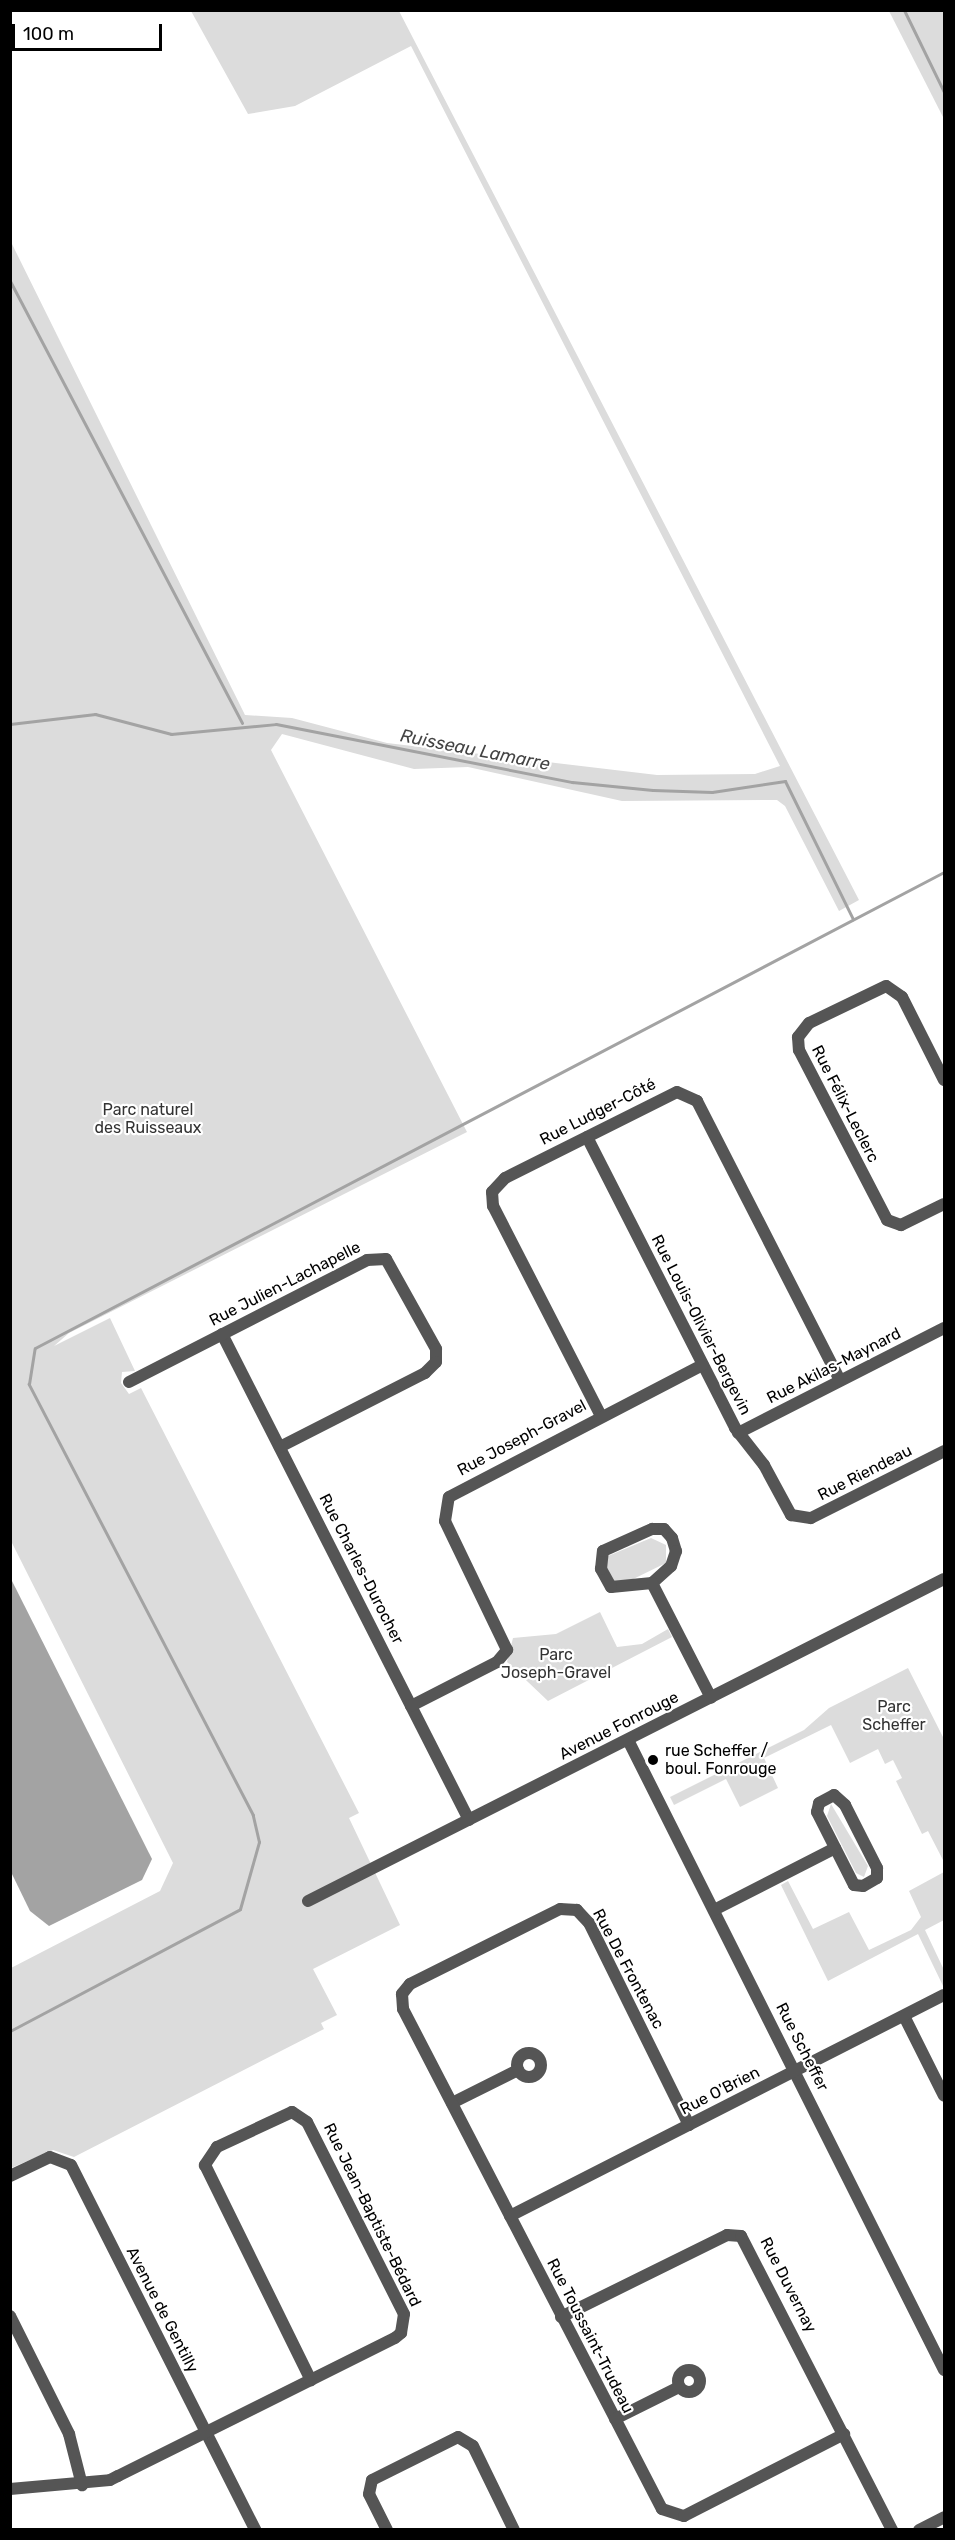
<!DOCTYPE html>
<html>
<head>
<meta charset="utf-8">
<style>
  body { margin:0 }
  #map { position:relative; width:955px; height:2540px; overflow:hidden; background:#fff; font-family:Rubik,sans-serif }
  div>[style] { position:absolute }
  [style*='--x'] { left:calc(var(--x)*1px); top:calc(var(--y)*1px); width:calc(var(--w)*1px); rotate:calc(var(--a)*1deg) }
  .green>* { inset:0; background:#dcdcdc }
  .water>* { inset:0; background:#a3a3a3 }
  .stream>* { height:3px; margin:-1.5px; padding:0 1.5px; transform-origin:1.5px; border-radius:1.5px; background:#a3a3a3 }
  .minor>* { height:12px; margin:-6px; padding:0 6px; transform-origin:6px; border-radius:6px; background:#555 }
  .minor>.ring { margin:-6px; padding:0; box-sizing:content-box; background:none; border:12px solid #555; border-radius:50% }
  .tertiary>* { height:12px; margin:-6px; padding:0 6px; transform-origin:6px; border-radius:6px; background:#555 }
  .dots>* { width:16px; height:16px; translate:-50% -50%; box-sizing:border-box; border:3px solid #fff; border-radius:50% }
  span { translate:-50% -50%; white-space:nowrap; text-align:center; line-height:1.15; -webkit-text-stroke:4.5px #fff; paint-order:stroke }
  .street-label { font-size:16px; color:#000 }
  .park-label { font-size:16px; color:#333 }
  .poi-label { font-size:16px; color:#000 }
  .left { translate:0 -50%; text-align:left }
  .water-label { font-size:18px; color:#444; font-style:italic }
  .frame { position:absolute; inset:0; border:12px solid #000; pointer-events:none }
  .scale { position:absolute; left:12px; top:24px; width:150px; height:27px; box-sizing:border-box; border:3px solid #000; border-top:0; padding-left:8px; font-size:18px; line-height:21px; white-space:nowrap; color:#000; -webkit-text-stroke:4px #fff; paint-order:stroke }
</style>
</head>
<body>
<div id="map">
  <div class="green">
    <div style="clip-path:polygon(191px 11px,399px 11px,859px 900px,839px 911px,785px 806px,777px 800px,622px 801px,468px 767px,414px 769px,282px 734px,271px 750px,467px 1132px,69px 1333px,54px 1346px,110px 1318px,135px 1371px,122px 1372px,121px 1383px,129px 1394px,141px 1388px,359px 1813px,349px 1818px,400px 1925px,313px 1969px,337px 2015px,321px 2023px,324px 2029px,74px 2157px,53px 2150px,11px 2168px,11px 1968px,160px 1891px,173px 1863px,11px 1541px,10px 240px,245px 715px,292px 718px,387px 743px,657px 775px,755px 774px,780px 766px,411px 46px,295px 106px,248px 114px)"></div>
    <div style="clip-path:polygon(889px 11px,944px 11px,944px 119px)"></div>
    <div style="clip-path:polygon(651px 1538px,666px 1545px,666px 1563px,625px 1583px,614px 1581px,606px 1569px,608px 1556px)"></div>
    <div style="clip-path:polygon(600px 1612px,617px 1647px,642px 1644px,668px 1629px,672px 1637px,548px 1701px,507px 1662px,513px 1638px,556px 1634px)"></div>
    <div style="clip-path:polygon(908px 1668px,944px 1739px,944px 1862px,928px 1831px,922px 1834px,896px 1781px,902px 1778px,893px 1760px,885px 1764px,878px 1749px,850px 1763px,831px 1725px,764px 1758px,778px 1788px,740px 1807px,726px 1779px,674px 1805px,670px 1797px,804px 1730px,829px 1708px)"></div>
    <div style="clip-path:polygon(831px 1804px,868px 1866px,864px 1877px,856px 1873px,827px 1816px)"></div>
    <div style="clip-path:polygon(944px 1872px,944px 1920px,925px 1930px,944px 1970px,944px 1988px,918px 1934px,828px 1981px,781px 1885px,788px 1881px,813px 1929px,849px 1912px,869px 1950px,911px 1930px,921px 1917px,909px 1891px)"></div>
  </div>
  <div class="water">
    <div style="clip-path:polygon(11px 1579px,152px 1859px,142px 1880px,49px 1926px,30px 1911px,11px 1872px)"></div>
  </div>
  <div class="stream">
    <div style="--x:904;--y:10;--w:91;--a:64"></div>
    <div style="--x:10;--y:281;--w:499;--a:62.3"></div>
    <div style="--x:10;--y:724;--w:86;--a:-6.7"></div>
    <div style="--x:95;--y:714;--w:79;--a:14.7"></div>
    <div style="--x:171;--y:734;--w:105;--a:-5.4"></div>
    <div style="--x:276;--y:724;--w:302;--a:11.1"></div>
    <div style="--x:572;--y:782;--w:81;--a:5.6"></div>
    <div style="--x:653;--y:790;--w:59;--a:1.9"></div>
    <div style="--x:712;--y:792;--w:74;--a:-8.6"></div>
    <div style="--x:785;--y:781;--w:154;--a:63.8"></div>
    <div style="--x:10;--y:2031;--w:260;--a:-27.9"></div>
    <div style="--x:240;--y:1909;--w:70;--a:-74.2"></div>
    <div style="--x:259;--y:1842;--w:28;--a:-103"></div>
    <div style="--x:253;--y:1815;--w:486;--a:-117.5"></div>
    <div style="--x:29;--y:1384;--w:36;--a:-81"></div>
    <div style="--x:35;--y:1348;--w:1026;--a:-27.64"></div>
  </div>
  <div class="minor">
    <div style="--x:944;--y:1080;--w:93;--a:-116.8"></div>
    <div style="--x:902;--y:997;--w:19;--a:-145"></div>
    <div style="--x:886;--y:986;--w:85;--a:154.3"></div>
    <div style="--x:809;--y:1023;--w:18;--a:128"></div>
    <div style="--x:798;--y:1037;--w:13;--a:86"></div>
    <div style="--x:799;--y:1050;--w:191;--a:62.6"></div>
    <div style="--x:887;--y:1220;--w:15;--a:20"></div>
    <div style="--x:901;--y:1225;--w:48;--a:-26"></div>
    <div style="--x:587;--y:1137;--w:326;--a:63"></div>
    <div style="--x:735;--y:1428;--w:47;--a:51.9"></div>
    <div style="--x:764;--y:1465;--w:57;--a:61.6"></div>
    <div style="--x:791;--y:1515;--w:20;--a:9"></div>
    <div style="--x:811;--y:1518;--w:149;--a:-26.7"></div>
    <div style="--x:222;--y:1334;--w:545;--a:63.06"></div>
    <div style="--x:129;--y:1382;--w:267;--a:-27.1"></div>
    <div style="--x:367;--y:1260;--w:19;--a:-3"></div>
    <div style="--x:386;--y:1259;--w:103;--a:60.9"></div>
    <div style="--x:436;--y:1349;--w:13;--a:90"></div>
    <div style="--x:436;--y:1362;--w:16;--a:135"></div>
    <div style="--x:425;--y:1373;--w:163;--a:153"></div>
    <div style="--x:601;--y:1416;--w:236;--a:-117.2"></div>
    <div style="--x:493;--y:1206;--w:14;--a:-94"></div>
    <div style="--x:492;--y:1192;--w:19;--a:-47"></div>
    <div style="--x:505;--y:1178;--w:192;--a:-26.6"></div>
    <div style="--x:677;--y:1092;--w:22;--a:24"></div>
    <div style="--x:697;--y:1101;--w:314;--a:62.9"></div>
    <div style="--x:738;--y:1433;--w:231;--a:-27"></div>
    <div style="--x:652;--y:1529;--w:12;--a:0"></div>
    <div style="--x:664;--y:1529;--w:12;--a:48"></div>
    <div style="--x:672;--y:1538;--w:14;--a:73"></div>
    <div style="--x:676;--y:1551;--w:16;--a:108"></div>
    <div style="--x:671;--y:1566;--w:25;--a:138"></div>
    <div style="--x:652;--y:1583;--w:41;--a:174.4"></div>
    <div style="--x:611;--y:1587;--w:21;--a:-119"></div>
    <div style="--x:601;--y:1569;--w:18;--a:-84"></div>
    <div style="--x:603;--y:1551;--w:54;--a:-24.2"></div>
    <div style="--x:652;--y:1583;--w:129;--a:62.8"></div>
    <div style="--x:411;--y:1706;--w:97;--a:-27.1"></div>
    <div style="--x:497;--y:1662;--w:16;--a:-50"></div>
    <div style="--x:507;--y:1650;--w:143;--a:-115.7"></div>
    <div style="--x:445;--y:1521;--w:24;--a:-81"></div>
    <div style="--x:449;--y:1497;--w:286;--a:-27.5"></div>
    <div style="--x:628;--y:1740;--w:705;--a:63.36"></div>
    <div style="--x:834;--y:1795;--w:15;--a:42"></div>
    <div style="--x:845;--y:1805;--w:71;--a:63.1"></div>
    <div style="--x:877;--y:1868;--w:10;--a:90"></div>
    <div style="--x:877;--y:1878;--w:16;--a:150"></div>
    <div style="--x:863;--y:1886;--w:9;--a:-174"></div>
    <div style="--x:854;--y:1885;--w:82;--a:-116.9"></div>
    <div style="--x:817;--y:1812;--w:9;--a:-77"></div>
    <div style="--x:819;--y:1803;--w:17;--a:-28"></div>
    <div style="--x:308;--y:1901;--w:713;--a:-26.85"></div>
    <div style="--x:714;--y:1910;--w:136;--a:-27.1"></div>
    <div style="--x:904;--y:2016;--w:89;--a:63.4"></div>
    <div class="ring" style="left:517px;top:2053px;width:12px;height:12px"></div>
    <div style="--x:452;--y:2103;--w:74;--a:-26.6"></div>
    <div style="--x:689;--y:2125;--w:225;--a:-116.3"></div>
    <div style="--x:589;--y:1923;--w:18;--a:-133"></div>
    <div style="--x:577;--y:1910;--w:17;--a:-177"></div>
    <div style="--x:560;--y:1909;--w:168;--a:153.4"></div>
    <div style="--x:410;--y:1984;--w:13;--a:129"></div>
    <div style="--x:402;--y:1994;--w:15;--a:86"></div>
    <div style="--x:403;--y:2009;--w:563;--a:62.62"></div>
    <div style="--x:662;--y:2509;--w:23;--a:18"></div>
    <div style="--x:684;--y:2516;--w:180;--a:-27.1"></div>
    <div style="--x:10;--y:2176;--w:44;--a:-25.4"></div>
    <div style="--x:50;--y:2157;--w:22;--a:21"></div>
    <div style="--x:71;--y:2165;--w:409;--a:63.2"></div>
    <div style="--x:510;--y:2216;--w:487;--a:-27"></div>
    <div style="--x:10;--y:2316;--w:132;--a:63.4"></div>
    <div style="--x:69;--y:2434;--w:53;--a:75.7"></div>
    <div style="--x:561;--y:2317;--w:185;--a:-26.3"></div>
    <div style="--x:727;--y:2235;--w:14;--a:4"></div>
    <div style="--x:741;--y:2236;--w:331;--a:62.8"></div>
    <div class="ring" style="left:678px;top:2370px;width:10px;height:10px"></div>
    <div style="--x:615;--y:2419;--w:72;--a:-26.6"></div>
    <div style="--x:10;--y:2489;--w:100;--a:-5.1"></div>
    <div style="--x:110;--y:2480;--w:9;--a:-27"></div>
    <div style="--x:118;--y:2476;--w:309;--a:-26.5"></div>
    <div style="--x:395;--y:2338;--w:8;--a:-40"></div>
    <div style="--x:401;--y:2333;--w:19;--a:-81"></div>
    <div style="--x:404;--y:2314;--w:215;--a:-116.8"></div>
    <div style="--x:307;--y:2122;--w:18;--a:-146"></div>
    <div style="--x:292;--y:2112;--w:83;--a:155"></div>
    <div style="--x:217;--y:2147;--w:22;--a:124"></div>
    <div style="--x:205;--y:2165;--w:240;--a:63.8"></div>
    <div style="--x:387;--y:2530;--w:40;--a:-116.6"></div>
    <div style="--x:369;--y:2494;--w:14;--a:-78"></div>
    <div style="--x:372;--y:2480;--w:96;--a:-26.6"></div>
    <div style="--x:458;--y:2437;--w:17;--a:31"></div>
    <div style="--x:473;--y:2446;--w:93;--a:64"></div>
  </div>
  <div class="tertiary">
    <div style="--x:919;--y:2530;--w:28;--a:-27"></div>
  </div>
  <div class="dots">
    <div style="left:653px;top:1760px;background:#000"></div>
  </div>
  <div class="street-label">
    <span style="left:845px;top:1104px;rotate:63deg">Rue Félix-Leclerc</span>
    <span style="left:598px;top:1112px;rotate:-27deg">Rue Ludger-Côté</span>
    <span style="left:285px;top:1284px;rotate:-27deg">Rue Julien-Lachapelle</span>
    <span style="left:701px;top:1325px;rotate:63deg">Rue Louis-Olivier-Bergevin</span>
    <span style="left:834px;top:1366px;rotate:-27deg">Rue Akilas-Maynard</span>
    <span style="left:522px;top:1438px;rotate:-28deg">Rue Joseph-Gravel</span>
    <span style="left:865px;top:1473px;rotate:-27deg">Rue Riendeau</span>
    <span style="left:361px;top:1569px;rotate:63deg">Rue Charles-Durocher</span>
    <span style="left:619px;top:1726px;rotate:-27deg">Avenue Fonrouge</span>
    <span style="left:628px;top:1969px;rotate:62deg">Rue De Frontenac</span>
    <span style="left:802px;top:2047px;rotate:63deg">Rue Scheffer</span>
    <span style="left:720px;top:2091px;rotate:-27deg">Rue O'Brien</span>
    <span style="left:372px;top:2215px;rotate:64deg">Rue Jean-Baptiste-Bédard</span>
    <span style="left:788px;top:2285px;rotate:63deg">Rue Duvernay</span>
    <span style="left:162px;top:2310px;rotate:63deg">Avenue de Gentilly</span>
    <span style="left:590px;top:2336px;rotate:63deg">Rue Toussaint-Trudeau</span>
  </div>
  <div class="park-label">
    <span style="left:148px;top:1119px">Parc naturel<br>des Ruisseaux</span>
    <span style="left:556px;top:1664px">Parc<br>Joseph-Gravel</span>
    <span style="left:894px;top:1716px">Parc<br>Scheffer</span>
  </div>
  <div class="poi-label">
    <span class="left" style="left:665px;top:1760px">rue Scheffer /<br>boul. Fonrouge</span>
  </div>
  <div class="water-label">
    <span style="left:475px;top:750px;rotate:11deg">Ruisseau Lamarre</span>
  </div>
  <div class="frame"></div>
  <div class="scale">100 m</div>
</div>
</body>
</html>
